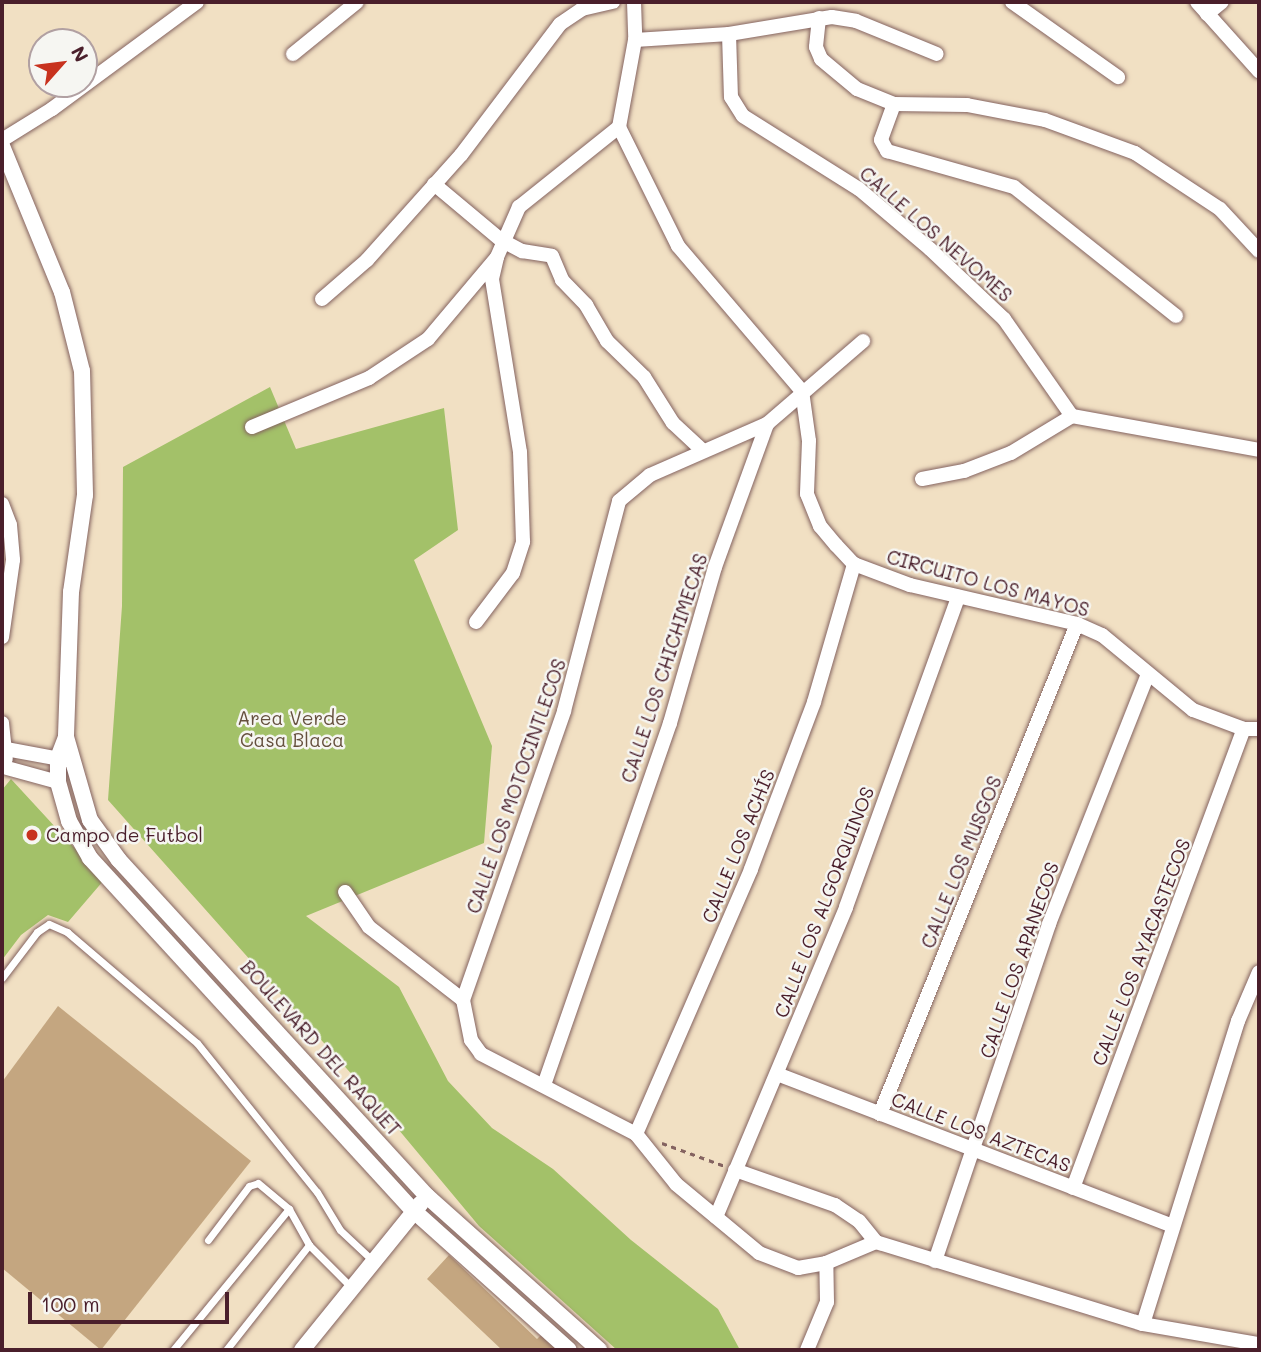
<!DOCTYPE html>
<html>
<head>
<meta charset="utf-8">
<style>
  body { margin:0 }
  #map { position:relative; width:1261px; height:1352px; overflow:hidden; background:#f1e0c3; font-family:Mali,sans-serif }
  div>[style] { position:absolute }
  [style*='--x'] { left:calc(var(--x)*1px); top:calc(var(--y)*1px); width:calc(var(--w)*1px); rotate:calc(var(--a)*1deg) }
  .green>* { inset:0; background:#a3c169 }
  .building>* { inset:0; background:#c4a680 }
  .path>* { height:2.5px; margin-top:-1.25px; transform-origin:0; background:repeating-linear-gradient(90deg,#846360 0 5px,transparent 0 10px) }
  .roads { filter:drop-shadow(0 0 2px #846360) drop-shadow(0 0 2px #846360) }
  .service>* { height:7px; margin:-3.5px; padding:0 3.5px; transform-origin:3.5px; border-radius:3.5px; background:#fff }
  .minor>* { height:14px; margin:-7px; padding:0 7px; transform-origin:7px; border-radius:7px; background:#fff }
  .tertiary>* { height:16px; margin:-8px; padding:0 8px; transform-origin:8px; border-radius:8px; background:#fff }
  .dots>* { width:19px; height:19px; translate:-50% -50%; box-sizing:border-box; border:4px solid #f6f6f2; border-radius:50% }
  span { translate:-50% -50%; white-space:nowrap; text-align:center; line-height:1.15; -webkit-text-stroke:5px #f6f6f2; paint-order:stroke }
  .street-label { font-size:19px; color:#4a1f2b }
  .park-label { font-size:19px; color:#65503e }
  .poi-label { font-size:19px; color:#4a1f2b }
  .left { translate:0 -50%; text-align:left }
  .frame { position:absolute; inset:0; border:4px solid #4a1f2b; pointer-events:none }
  .north { position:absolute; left:28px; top:28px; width:70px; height:70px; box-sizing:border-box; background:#f6f6f2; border:2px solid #b1a0a2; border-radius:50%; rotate:62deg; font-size:19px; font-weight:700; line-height:28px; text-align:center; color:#4a1f2b }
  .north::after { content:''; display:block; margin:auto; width:24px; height:32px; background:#c8321e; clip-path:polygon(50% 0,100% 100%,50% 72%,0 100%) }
  .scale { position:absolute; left:28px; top:1292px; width:201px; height:32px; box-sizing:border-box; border:4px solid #4a1f2b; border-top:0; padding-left:9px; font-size:21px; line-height:24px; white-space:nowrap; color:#4a1f2b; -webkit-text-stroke:5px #f6f6f2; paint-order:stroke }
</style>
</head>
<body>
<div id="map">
  <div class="green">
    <div style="clip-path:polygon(270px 387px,296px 449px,444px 408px,458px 530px,414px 560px,492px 746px,484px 843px,306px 916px,399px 987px,448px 1081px,492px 1128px,553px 1169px,631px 1240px,718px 1309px,740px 1350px,617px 1350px,479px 1226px,363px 1087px,108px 800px,122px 606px,123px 467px)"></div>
    <div style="clip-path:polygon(11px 779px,104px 880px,68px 922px,48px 915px,21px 935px,2px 960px,2px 790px)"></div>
  </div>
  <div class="building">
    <div style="clip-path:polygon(58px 1006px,251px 1161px,101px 1350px,2px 1268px,2px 1082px)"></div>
    <div style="clip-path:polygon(449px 1255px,537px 1339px,542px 1334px,559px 1350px,502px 1350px,427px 1279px)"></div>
  </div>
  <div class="path">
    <div style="--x:662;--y:1143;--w:67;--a:20.1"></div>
  </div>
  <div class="roads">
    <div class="service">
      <div style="--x:2;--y:978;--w:58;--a:-52.7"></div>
      <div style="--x:37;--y:932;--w:14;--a:-34"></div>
      <div style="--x:49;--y:924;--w:20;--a:24"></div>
      <div style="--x:67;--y:932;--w:171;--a:40.5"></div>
      <div style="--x:197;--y:1043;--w:191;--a:51.2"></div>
      <div style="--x:317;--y:1192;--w:44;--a:58.8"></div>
      <div style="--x:340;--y:1230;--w:45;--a:43.2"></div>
      <div style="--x:208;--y:1240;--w:68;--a:-52.8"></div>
      <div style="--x:249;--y:1186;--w:9;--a:-18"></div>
      <div style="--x:258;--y:1183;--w:40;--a:40"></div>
      <div style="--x:289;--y:1209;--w:41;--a:60.9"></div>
      <div style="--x:309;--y:1245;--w:59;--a:45"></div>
      <div style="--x:173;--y:1350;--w:183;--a:-50.6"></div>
      <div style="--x:226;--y:1350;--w:134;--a:-51.7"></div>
    </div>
    <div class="minor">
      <div style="--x:634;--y:2;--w:38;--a:88"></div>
      <div style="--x:635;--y:40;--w:88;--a:100.4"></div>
      <div style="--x:619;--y:127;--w:133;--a:63.6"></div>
      <div style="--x:678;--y:246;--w:191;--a:49.5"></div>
      <div style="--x:802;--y:391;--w:50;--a:82"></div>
      <div style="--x:809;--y:441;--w:53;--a:92.2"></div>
      <div style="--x:807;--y:494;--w:35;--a:68"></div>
      <div style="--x:820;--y:526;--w:25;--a:50"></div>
      <div style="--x:836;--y:545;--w:26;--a:47"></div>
      <div style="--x:854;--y:564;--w:60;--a:20.6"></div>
      <div style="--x:910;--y:585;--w:171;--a:13.1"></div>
      <div style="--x:1077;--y:624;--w:27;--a:24"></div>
      <div style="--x:1102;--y:635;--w:118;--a:39.5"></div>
      <div style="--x:1193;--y:710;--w:54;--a:20.4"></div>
      <div style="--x:1244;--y:729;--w:15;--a:0"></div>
      <div style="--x:1012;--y:2;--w:130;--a:35.3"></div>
      <div style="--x:1197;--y:2;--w:93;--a:48.1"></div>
      <div style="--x:1207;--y:14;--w:19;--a:-39"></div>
      <div style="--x:819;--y:18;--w:29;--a:96"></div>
      <div style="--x:816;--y:47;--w:13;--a:67"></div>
      <div style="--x:821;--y:59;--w:47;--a:39.8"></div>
      <div style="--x:857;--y:89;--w:40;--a:22"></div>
      <div style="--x:894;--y:104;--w:73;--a:0.8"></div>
      <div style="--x:967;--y:105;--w:79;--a:10.9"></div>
      <div style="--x:1045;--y:120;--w:96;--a:20.1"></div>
      <div style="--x:1135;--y:153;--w:102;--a:33.4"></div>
      <div style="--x:1220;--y:209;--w:57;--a:47.1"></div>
      <div style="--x:729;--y:34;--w:63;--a:88.2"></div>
      <div style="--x:731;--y:97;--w:22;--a:58"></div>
      <div style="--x:743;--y:116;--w:137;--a:32.2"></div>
      <div style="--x:859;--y:189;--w:93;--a:40.2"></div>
      <div style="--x:930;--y:249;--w:102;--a:43.4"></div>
      <div style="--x:1004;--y:319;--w:118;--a:55"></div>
      <div style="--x:635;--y:40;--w:94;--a:-3.7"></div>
      <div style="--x:729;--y:34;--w:104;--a:-9.4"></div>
      <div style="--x:832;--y:17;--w:24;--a:9"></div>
      <div style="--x:856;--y:21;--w:87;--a:22.2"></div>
      <div style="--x:293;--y:54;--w:82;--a:-39.1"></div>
      <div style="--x:894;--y:104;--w:38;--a:110"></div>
      <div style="--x:881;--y:140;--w:13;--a:61"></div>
      <div style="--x:887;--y:151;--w:132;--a:15.8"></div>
      <div style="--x:1014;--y:187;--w:207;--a:38.5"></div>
      <div style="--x:2;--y:140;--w:59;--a:-31.8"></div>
      <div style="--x:52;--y:109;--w:180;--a:-36.4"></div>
      <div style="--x:434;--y:184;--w:87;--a:39.9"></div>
      <div style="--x:501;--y:240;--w:24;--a:28"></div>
      <div style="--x:522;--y:251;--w:30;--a:9"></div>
      <div style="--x:552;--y:256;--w:26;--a:67"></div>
      <div style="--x:562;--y:280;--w:35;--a:46"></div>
      <div style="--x:586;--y:305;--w:42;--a:59.7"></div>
      <div style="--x:607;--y:341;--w:52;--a:44.2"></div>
      <div style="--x:644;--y:377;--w:54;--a:57.8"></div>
      <div style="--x:673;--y:423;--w:41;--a:43"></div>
      <div style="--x:322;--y:299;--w:60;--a:-40.9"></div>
      <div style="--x:367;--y:260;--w:141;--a:-48.2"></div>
      <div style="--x:461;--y:155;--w:164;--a:-52.9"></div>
      <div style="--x:560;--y:24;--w:27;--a:-34"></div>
      <div style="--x:582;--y:9;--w:32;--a:-13"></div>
      <div style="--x:1072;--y:416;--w:190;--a:10.3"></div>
      <div style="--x:252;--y:427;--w:127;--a:-22.7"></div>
      <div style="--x:369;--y:378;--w:71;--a:-33.5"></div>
      <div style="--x:428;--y:339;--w:107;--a:-49.9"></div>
      <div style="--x:497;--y:257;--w:55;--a:-66.3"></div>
      <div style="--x:519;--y:207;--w:128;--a:-38.7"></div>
      <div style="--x:922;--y:479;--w:43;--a:-10.8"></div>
      <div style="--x:964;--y:471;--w:50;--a:-21"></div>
      <div style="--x:1011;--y:453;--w:71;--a:-31.2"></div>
      <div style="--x:2;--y:504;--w:22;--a:69"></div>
      <div style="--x:10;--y:525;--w:35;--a:85"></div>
      <div style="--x:13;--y:560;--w:78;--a:98.1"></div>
      <div style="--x:476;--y:622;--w:61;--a:-52.9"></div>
      <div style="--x:513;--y:573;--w:33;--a:-72"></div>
      <div style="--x:523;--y:542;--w:90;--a:-91.9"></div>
      <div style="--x:520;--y:452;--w:175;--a:-99.2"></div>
      <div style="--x:492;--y:279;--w:22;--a:-77"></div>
      <div style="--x:2;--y:723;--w:36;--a:84"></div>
      <div style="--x:6;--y:749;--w:61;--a:10.4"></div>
      <div style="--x:7;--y:768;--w:53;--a:15.4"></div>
      <div style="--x:345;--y:892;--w:42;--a:55.6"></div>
      <div style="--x:369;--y:927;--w:119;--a:37.8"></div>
      <div style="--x:463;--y:1000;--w:41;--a:78.7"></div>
      <div style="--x:471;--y:1040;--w:17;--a:54"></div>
      <div style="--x:481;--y:1054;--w:174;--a:27.3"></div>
      <div style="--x:636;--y:1134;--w:64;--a:51.3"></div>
      <div style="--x:676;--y:1184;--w:108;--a:39.7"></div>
      <div style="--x:759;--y:1253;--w:42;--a:21"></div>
      <div style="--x:798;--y:1268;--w:28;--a:-10"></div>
      <div style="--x:826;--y:1263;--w:54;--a:-22.8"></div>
      <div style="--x:463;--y:1000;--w:306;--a:-70.7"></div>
      <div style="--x:564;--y:711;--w:217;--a:-75.3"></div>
      <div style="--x:619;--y:501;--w:40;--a:-40"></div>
      <div style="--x:650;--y:475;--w:128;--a:-23.6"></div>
      <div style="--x:777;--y:1074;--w:424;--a:21"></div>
      <div style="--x:544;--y:1085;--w:383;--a:-70.8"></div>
      <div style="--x:670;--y:723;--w:162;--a:-73.9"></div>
      <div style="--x:715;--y:567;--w:152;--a:-70"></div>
      <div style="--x:767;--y:424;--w:127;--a:-40.8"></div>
      <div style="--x:880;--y:1114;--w:528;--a:-68.1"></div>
      <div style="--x:636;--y:1134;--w:289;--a:-66.5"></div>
      <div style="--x:751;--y:869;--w:178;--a:-69.3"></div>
      <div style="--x:814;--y:702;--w:144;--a:-73.8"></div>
      <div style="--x:735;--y:1170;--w:106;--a:19.3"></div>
      <div style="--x:835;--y:1205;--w:29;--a:34"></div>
      <div style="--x:859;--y:1221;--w:27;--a:51"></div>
      <div style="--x:876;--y:1242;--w:279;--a:17.1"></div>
      <div style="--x:1143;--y:1324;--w:118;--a:9.8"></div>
      <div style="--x:1073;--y:1188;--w:490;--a:-69.6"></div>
      <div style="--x:716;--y:1217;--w:336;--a:-67.2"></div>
      <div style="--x:846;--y:907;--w:330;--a:-70.1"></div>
      <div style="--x:935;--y:1261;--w:356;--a:-71.3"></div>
      <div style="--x:1049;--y:924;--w:267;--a:-68.4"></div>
      <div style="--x:1143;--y:1324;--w:318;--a:-72.6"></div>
      <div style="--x:1238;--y:1021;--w:53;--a:-66.8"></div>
      <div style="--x:807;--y:1350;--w:52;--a:-67.4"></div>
      <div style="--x:827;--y:1302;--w:39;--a:-91"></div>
    </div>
    <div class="tertiary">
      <div style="--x:2;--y:146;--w:158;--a:67.7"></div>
      <div style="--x:62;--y:292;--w:81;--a:75.8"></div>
      <div style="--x:82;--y:371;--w:124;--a:88.6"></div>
      <div style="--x:85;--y:495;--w:98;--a:98.2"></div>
      <div style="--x:71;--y:592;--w:145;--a:92"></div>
      <div style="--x:66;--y:737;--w:86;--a:73.9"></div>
      <div style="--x:90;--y:820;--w:49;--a:54.1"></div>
      <div style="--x:119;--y:860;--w:456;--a:47.5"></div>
      <div style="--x:427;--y:1196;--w:231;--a:41.8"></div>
      <div style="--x:66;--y:737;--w:22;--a:111"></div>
      <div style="--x:58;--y:758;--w:24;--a:90"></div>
      <div style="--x:58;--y:782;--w:41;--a:74.2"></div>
      <div style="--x:69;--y:821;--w:43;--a:60.4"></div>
      <div style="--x:90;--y:858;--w:479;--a:47.5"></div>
      <div style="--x:414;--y:1211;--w:208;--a:41.9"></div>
      <div style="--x:302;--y:1350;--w:189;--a:-51"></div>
    </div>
  </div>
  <div class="dots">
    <div style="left:32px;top:835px;background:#c8321e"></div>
  </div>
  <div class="street-label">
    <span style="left:936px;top:234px;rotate:41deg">CALLE LOS NEVOMES</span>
    <span style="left:988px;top:583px;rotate:15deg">CIRCUITO LOS MAYOS</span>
    <span style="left:664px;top:668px;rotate:-72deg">CALLE LOS CHICHIMECAS</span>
    <span style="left:516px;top:786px;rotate:-71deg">CALLE LOS MOTOCINTLECOS</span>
    <span style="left:738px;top:846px;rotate:-68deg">CALLE LOS ACHÍS</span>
    <span style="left:961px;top:862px;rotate:-68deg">CALLE LOS MUSGOS</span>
    <span style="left:824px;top:902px;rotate:-69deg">CALLE LOS ALGORQUINOS</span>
    <span style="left:1141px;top:952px;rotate:-69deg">CALLE LOS AYACASTECOS</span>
    <span style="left:1019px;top:960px;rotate:-71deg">CALLE LOS APANECOS</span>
    <span style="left:321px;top:1048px;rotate:48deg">BOULEVARD DEL RAQUET</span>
    <span style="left:981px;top:1132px;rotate:21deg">CALLE LOS AZTECAS</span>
  </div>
  <div class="park-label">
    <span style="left:292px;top:729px">Area Verde<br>Casa Blaca</span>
  </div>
  <div class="poi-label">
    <span class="left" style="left:46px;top:835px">Campo de Futbol</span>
  </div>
  <div class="frame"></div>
  <div class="north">N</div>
  <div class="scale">100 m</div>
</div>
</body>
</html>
